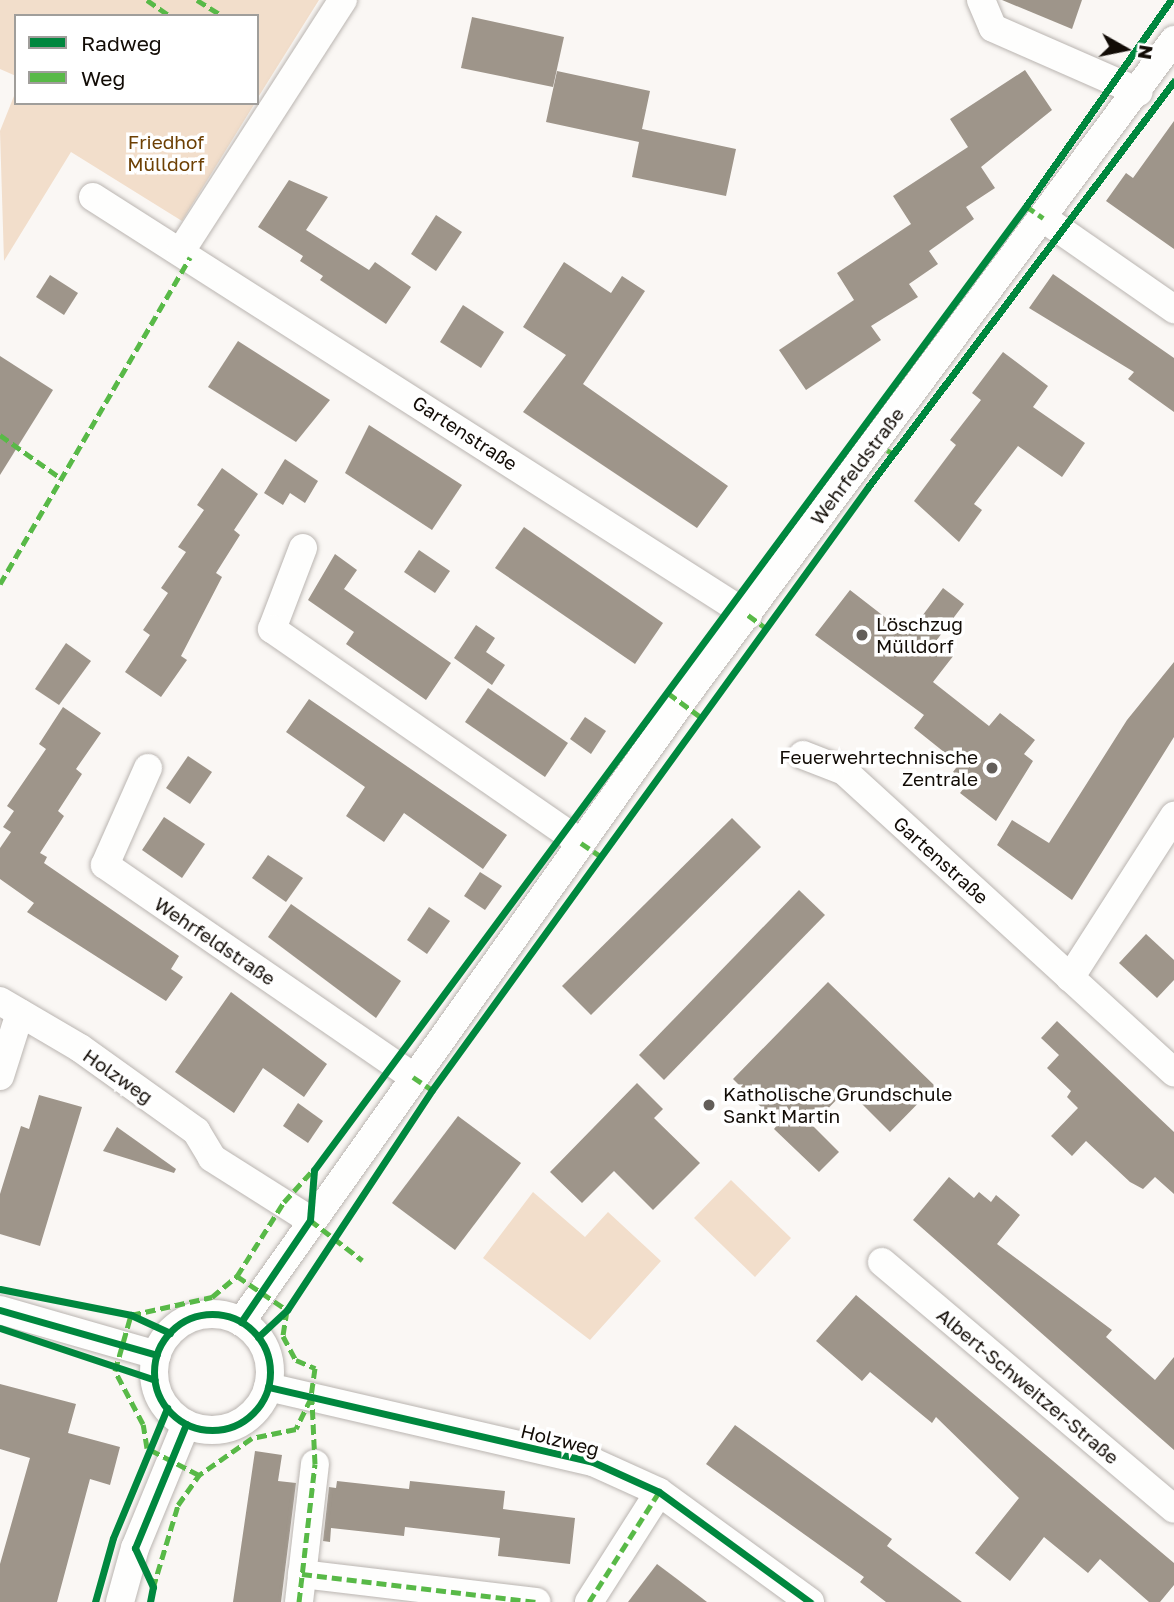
<!DOCTYPE html>
<html>
<head>
<meta charset="utf-8">
<style>
  body { margin:0 }
  #map { position:relative; width:1174px; height:1602px; overflow:hidden; background:#faf7f4; font-family:"Golos Text",sans-serif }
  div>[style] { position:absolute }
  [style*='--x'] { left:calc(var(--x)*1px); top:calc(var(--y)*1px); width:calc(var(--w)*1px); rotate:calc(var(--a)*1deg) }
  .green>* { inset:0; background:#f2decb }
  .building>* { inset:0; background:#9e958a }
  .roads { filter:drop-shadow(0 0 2px #bab5b1) drop-shadow(0 0 2px #bab5b1) }
  .street>* { height:28px; margin:-14px; padding:0 14px; transform-origin:14px; border-radius:14px; background:#fefefd }
  .street>.ring { margin:-14px; padding:0; box-sizing:content-box; background:none; border:28px solid #fefefd; border-radius:50% }
  .quiet>* { height:5px; margin-top:-2.5px; transform-origin:0; background:repeating-linear-gradient(90deg,#58b947 0 10px,transparent 0 15px) }
  .cycleway>* { height:7px; margin:-3.5px; padding:0 3.5px; transform-origin:3.5px; border-radius:3.5px; background:#00873e }
  .cycleway>.ring { margin:-3.5px; padding:0; box-sizing:content-box; background:none; border:7px solid #00873e; border-radius:50% }
  .dots>* { width:19px; height:19px; translate:-50% -50%; box-sizing:border-box; border:4px solid #fff; border-radius:50% }
  span { translate:-50% -50%; white-space:nowrap; text-align:center; line-height:1.15; -webkit-text-stroke:7px #fff; paint-order:stroke }
  .park-label { font-size:19px; color:#6d4004 }
  .street-label { font-size:19px; color:#120c06 }
  .poi-label { font-size:19px; color:#120c06 }
  .left { translate:0 -50%; text-align:left }
  .right { translate:-100% -50%; text-align:right }
  .legend { position:absolute; left:14px; top:14px; width:245px; height:91px; box-sizing:border-box; background:#fff; border:2px solid #a09e9b; margin:0; padding:9px 12px; list-style:none; font-size:21px; color:#120c06 }
  .legend li { display:flex; align-items:center; gap:14px; height:35px }
  .legend b { width:35px; border:2px solid #a09e9b }
  .north { position:absolute; left:1090px; top:14px; width:70px; height:70px; -webkit-text-stroke:5px #fff; paint-order:stroke; rotate:99deg; font-size:19px; font-weight:700; line-height:28px; text-align:center; color:#120c06 }
  .north::after { content:''; display:block; margin:auto; width:24px; height:32px; background:#120c06; clip-path:polygon(50% 0,100% 100%,50% 72%,0 100%) }
</style>
</head>
<body>
<div id="map">
  <div class="green">
    <div style="clip-path:polygon(0 0,319px 0,257px 99px,257px 16px,16px 16px,16px 76px,0 69px)"></div>
    <div style="clip-path:polygon(16px 91px,16px 103px,255px 103px,182px 221px,71px 152px,4px 261px,0 131px)"></div>
    <div style="clip-path:polygon(731px 1180px,791px 1238px,755px 1277px,694px 1218px)"></div>
    <div style="clip-path:polygon(533px 1192px,585px 1237px,608px 1212px,661px 1261px,590px 1340px,483px 1258px)"></div>
  </div>
  <div class="building">
    <div style="clip-path:polygon(1002px 0,1082px 0,1072px 29px)"></div>
    <div style="clip-path:polygon(472px 17px,564px 37px,553px 87px,461px 68px)"></div>
    <div style="clip-path:polygon(1025px 70px,1052px 110px,981px 167px,995px 188px,966px 207px,974px 219px,929px 251px,938px 264px,909px 284px,918px 297px,871px 326px,881px 340px,806px 390px,779px 350px,854px 300px,837px 273px,911px 224px,893px 196px,968px 147px,950px 119px)"></div>
    <div style="clip-path:polygon(557px 71px,650px 91px,642px 129px,736px 149px,726px 196px,632px 177px,639px 142px,546px 122px)"></div>
    <div style="clip-path:polygon(1174px 121px,1174px 249px,1106px 201px,1126px 173px,1133px 178px)"></div>
    <div style="clip-path:polygon(289px 180px,328px 197px,306px 230px,369px 270px,375px 262px,411px 287px,386px 324px,320px 280px,323px 276px,300px 261px,303px 256px,258px 227px)"></div>
    <div style="clip-path:polygon(436px 215px,462px 232px,436px 271px,411px 254px)"></div>
    <div style="clip-path:polygon(564px 262px,611px 293px,622px 276px,645px 291px,583px 384px,728px 486px,697px 528px,523px 412px,566px 355px,523px 327px)"></div>
    <div style="clip-path:polygon(1053px 274px,1174px 358px,1174px 412px,1128px 379px,1134px 372px,1029px 308px)"></div>
    <div style="clip-path:polygon(50px 275px,78px 293px,64px 315px,36px 297px)"></div>
    <div style="clip-path:polygon(463px 305px,504px 332px,481px 368px,440px 342px)"></div>
    <div style="clip-path:polygon(238px 341px,330px 400px,296px 442px,208px 387px)"></div>
    <div style="clip-path:polygon(1003px 352px,1048px 386px,1033px 407px,1085px 443px,1062px 477px,1018px 446px,974px 504px,982px 510px,959px 542px,914px 501px,956px 445px,950px 440px,981px 400px,972px 393px)"></div>
    <div style="clip-path:polygon(0 356px,53px 390px,0 475px)"></div>
    <div style="clip-path:polygon(369px 425px,462px 485px,432px 530px,345px 473px)"></div>
    <div style="clip-path:polygon(285px 459px,318px 481px,305px 503px,290px 493px,283px 505px,264px 493px)"></div>
    <div style="clip-path:polygon(222px 468px,258px 494px,234px 530px,240px 535px,216px 573px,222px 577px,181px 656px,187px 660px,161px 697px,125px 672px,150px 635px,143px 630px,168px 593px,161px 588px,186px 552px,178px 547px,204px 510px,197px 505px)"></div>
    <div style="clip-path:polygon(524px 527px,663px 623px,635px 664px,495px 568px)"></div>
    <div style="clip-path:polygon(419px 550px,450px 571px,435px 593px,404px 572px)"></div>
    <div style="clip-path:polygon(335px 554px,357px 570px,344px 589px,451px 663px,426px 700px,346px 644px,354px 632px,308px 600px)"></div>
    <div style="clip-path:polygon(943px 588px,964px 604px,936px 641px,954px 655px,933px 682px,989px 726px,1000px 713px,1035px 740px,1024px 754px,1033px 761px,996px 821px,960px 793px,968px 783px,953px 772px,959px 764px,914px 728px,924px 715px,815px 635px,850px 590px,908px 635px)"></div>
    <div style="clip-path:polygon(476px 625px,495px 638px,486px 652px,505px 665px,492px 685px,454px 658px)"></div>
    <div style="clip-path:polygon(66px 643px,91px 661px,59px 705px,35px 689px)"></div>
    <div style="clip-path:polygon(1174px 662px,1174px 737px,1072px 900px,997px 845px,1012px 820px,1049px 843px,1127px 720px)"></div>
    <div style="clip-path:polygon(488px 688px,568px 743px,545px 777px,465px 722px)"></div>
    <div style="clip-path:polygon(309px 699px,507px 835px,483px 869px,404px 813px,384px 842px,346px 816px,365px 787px,286px 732px)"></div>
    <div style="clip-path:polygon(63px 707px,101px 733px,76px 769px,82px 774px,58px 811px,64px 816px,40px 853px,47px 857px,44px 863px,179px 956px,171px 969px,183px 977px,166px 1001px,27px 912px,34px 903px,0 879px,0 848px,11px 832px,3px 827px,14px 811px,7px 806px,46px 749px,39px 744px)"></div>
    <div style="clip-path:polygon(585px 717px,606px 731px,591px 754px,570px 739px)"></div>
    <div style="clip-path:polygon(188px 756px,212px 772px,190px 804px,166px 788px)"></div>
    <div style="clip-path:polygon(164px 817px,205px 844px,182px 878px,142px 850px)"></div>
    <div style="clip-path:polygon(732px 818px,761px 847px,591px 1015px,562px 986px)"></div>
    <div style="clip-path:polygon(268px 855px,303px 878px,286px 902px,252px 878px)"></div>
    <div style="clip-path:polygon(480px 872px,502px 886px,485px 910px,464px 896px)"></div>
    <div style="clip-path:polygon(799px 890px,825px 915px,664px 1080px,639px 1055px)"></div>
    <div style="clip-path:polygon(291px 904px,401px 981px,376px 1018px,268px 937px)"></div>
    <div style="clip-path:polygon(429px 907px,450px 921px,427px 954px,407px 940px)"></div>
    <div style="clip-path:polygon(1146px 934px,1174px 960px,1174px 980px,1157px 998px,1119px 963px)"></div>
    <div style="clip-path:polygon(828px 982px,935px 1086px,890px 1132px,847px 1089px,812px 1125px,839px 1152px,819px 1172px,774px 1129px,778px 1124px,733px 1079px)"></div>
    <div style="clip-path:polygon(231px 992px,327px 1064px,304px 1097px,263px 1068px,234px 1113px,175px 1072px)"></div>
    <div style="clip-path:polygon(1057px 1021px,1174px 1132px,1174px 1194px,1155px 1177px,1143px 1189px,1130px 1182px,1086px 1141px,1072px 1156px,1051px 1136px,1078px 1108px,1067px 1097px,1071px 1091px,1047px 1068px,1059px 1055px,1041px 1038px)"></div>
    <div style="clip-path:polygon(637px 1083px,663px 1109px,654px 1118px,700px 1163px,653px 1210px,614px 1171px,582px 1203px,550px 1172px)"></div>
    <div style="clip-path:polygon(39px 1095px,82px 1107px,40px 1246px,0 1234px,0 1194px,21px 1126px,29px 1129px)"></div>
    <div style="clip-path:polygon(298px 1103px,323px 1121px,308px 1143px,283px 1126px)"></div>
    <div style="clip-path:polygon(458px 1116px,521px 1163px,455px 1250px,392px 1203px)"></div>
    <div style="clip-path:polygon(117px 1127px,176px 1169px,174px 1173px,103px 1151px)"></div>
    <div style="clip-path:polygon(949px 1177px,974px 1198px,979px 1192px,991px 1202px,996px 1195px,1020px 1215px,997px 1244px,1112px 1330px,1106px 1337px,1155px 1380px,1174px 1357px,1174px 1450px,913px 1220px)"></div>
    <div style="clip-path:polygon(856px 1295px,1174px 1563px,1174px 1585px,1160px 1602px,1149px 1602px,1100px 1559px,1088px 1573px,1044px 1537px,1010px 1581px,975px 1553px,1019px 1498px,936px 1417px,932px 1423px,870px 1372px,862px 1381px,816px 1341px)"></div>
    <div style="clip-path:polygon(0 1384px,76px 1404px,68px 1433px,120px 1447px,110px 1485px,90px 1479px,57px 1602px,0 1602px,0 1564px,30px 1458px,0 1449px)"></div>
    <div style="clip-path:polygon(735px 1425px,892px 1539px,887px 1546px,962px 1602px,886px 1602px,860px 1582px,864px 1577px,706px 1464px)"></div>
    <div style="clip-path:polygon(255px 1451px,282px 1455px,278px 1481px,296px 1483px,281px 1602px,233px 1602px)"></div>
    <div style="clip-path:polygon(337px 1481px,409px 1489px,410px 1481px,505px 1491px,503px 1509px,575px 1518px,570px 1564px,498px 1556px,500px 1538px,405px 1527px,404px 1536px,331px 1528px,330px 1542px,323px 1541px,329px 1487px,336px 1488px)"></div>
    <div style="clip-path:polygon(657px 1564px,677px 1579px,707px 1602px,628px 1602px)"></div>
  </div>
  <div class="roads">
    <div class="street">
      <div style="--x:981;--y:0;--w:30;--a:67"></div>
      <div style="--x:993;--y:28;--w:159;--a:23.7"></div>
      <div style="--x:93;--y:197;--w:777;--a:32.54"></div>
      <div style="--x:1043;--y:218;--w:160;--a:34.8"></div>
      <div style="--x:181;--y:251;--w:299;--a:-57.2"></div>
      <div style="--x:303;--y:548;--w:87;--a:110.9"></div>
      <div style="--x:272;--y:629;--w:376;--a:34.7"></div>
      <div style="--x:803;--y:755;--w:44;--a:21.3"></div>
      <div style="--x:844;--y:771;--w:447;--a:42.4"></div>
      <div style="--x:148;--y:768;--w:106;--a:113.9"></div>
      <div style="--x:105;--y:865;--w:374;--a:34.5"></div>
      <div style="--x:1070;--y:978;--w:193;--a:-57.3"></div>
      <div style="--x:0;--y:1001;--w:93;--a:30.4"></div>
      <div style="--x:80;--y:1048;--w:143;--a:35.6"></div>
      <div style="--x:196;--y:1131;--w:31;--a:59"></div>
      <div style="--x:212;--y:1158;--w:116;--a:32.3"></div>
      <div style="--x:0;--y:1076;--w:66;--a:-72.4"></div>
      <div style="--x:882;--y:1262;--w:382;--a:40.2"></div>
      <div style="--x:0;--y:1310;--w:163;--a:16"></div>
      <div class="ring" style="left:154px;top:1314px;width:88px;height:88px"></div>
      <div style="--x:241;--y:1322;--w:762;--a:-54.62"></div>
      <div style="--x:682;--y:701;--w:824;--a:-53.34"></div>
      <div style="--x:268;--y:1387;--w:334;--a:13"></div>
      <div style="--x:593;--y:1462;--w:72;--a:24.4"></div>
      <div style="--x:659;--y:1492;--w:187;--a:36.1"></div>
      <div style="--x:302;--y:1574;--w:236;--a:6.8"></div>
      <div style="--x:120;--y:1602;--w:56;--a:-74.5"></div>
      <div style="--x:135;--y:1548;--w:134;--a:-67.6"></div>
      <div style="--x:299;--y:1602;--w:139;--a:-83.4"></div>
      <div style="--x:589;--y:1602;--w:130;--a:-57.5"></div>
    </div>
  </div>
  <div class="quiet">
    <div style="--x:147;--y:0;--w:28;--a:35"></div>
    <div style="--x:197;--y:0;--w:31;--a:32"></div>
    <div style="--x:1026;--y:206;--w:21;--a:35"></div>
    <div style="--x:0;--y:435;--w:76;--a:35.4"></div>
    <div style="--x:874;--y:443;--w:23;--a:29"></div>
    <div style="--x:0;--y:584;--w:378;--a:-59.8"></div>
    <div style="--x:748;--y:615;--w:22;--a:36"></div>
    <div style="--x:668;--y:693;--w:42;--a:36.3"></div>
    <div style="--x:581;--y:843;--w:27;--a:34"></div>
    <div style="--x:413;--y:1077;--w:23;--a:34"></div>
    <div style="--x:310;--y:1220;--w:66;--a:37.6"></div>
    <div style="--x:237;--y:1276;--w:88;--a:-57.6"></div>
    <div style="--x:284;--y:1202;--w:42;--a:-47.9"></div>
    <div style="--x:237;--y:1276;--w:60;--a:34.2"></div>
    <div style="--x:287;--y:1310;--w:26;--a:99"></div>
    <div style="--x:283;--y:1336;--w:27;--a:62"></div>
    <div style="--x:296;--y:1360;--w:21;--a:23"></div>
    <div style="--x:315;--y:1368;--w:30;--a:98"></div>
    <div style="--x:311;--y:1398;--w:34;--a:116"></div>
    <div style="--x:296;--y:1429;--w:45;--a:168.4"></div>
    <div style="--x:252;--y:1438;--w:65;--a:145.1"></div>
    <div style="--x:199;--y:1475;--w:59;--a:-152.6"></div>
    <div style="--x:147;--y:1448;--w:24;--a:-99"></div>
    <div style="--x:143;--y:1424;--w:60;--a:-117.8"></div>
    <div style="--x:115;--y:1371;--w:58;--a:-74.1"></div>
    <div style="--x:131;--y:1315;--w:83;--a:-12.5"></div>
    <div style="--x:212;--y:1297;--w:33;--a:-40"></div>
    <div style="--x:302;--y:1574;--w:236;--a:6.8"></div>
    <div style="--x:153;--y:1588;--w:87;--a:-73.2"></div>
    <div style="--x:178;--y:1505;--w:37;--a:-55"></div>
    <div style="--x:299;--y:1602;--w:139;--a:-83.4"></div>
    <div style="--x:315;--y:1464;--w:64;--a:-92.7"></div>
    <div style="--x:589;--y:1602;--w:130;--a:-57.5"></div>
  </div>
  <div class="cycleway">
    <div style="--x:310;--y:1220;--w:50;--a:-85.4"></div>
    <div style="--x:314;--y:1170;--w:1198;--a:-53.55"></div>
    <div style="--x:1026;--y:206;--w:252;--a:-54.9"></div>
    <div style="--x:0;--y:1289;--w:134;--a:11.2"></div>
    <div style="--x:131;--y:1315;--w:43;--a:24.8"></div>
    <div style="--x:0;--y:1310;--w:163;--a:16"></div>
    <div class="ring" style="left:154px;top:1314px;width:109px;height:109px"></div>
    <div style="--x:241;--y:1322;--w:123;--a:-55.9"></div>
    <div style="--x:0;--y:1328;--w:163;--a:18.5"></div>
    <div style="--x:258;--y:1337;--w:40;--a:-43"></div>
    <div style="--x:287;--y:1310;--w:263;--a:-56.6"></div>
    <div style="--x:432;--y:1090;--w:744;--a:-54.13"></div>
    <div style="--x:868;--y:487;--w:508;--a:-52.99"></div>
    <div style="--x:268;--y:1387;--w:334;--a:13"></div>
    <div style="--x:593;--y:1462;--w:72;--a:24.4"></div>
    <div style="--x:659;--y:1492;--w:187;--a:36.1"></div>
    <div style="--x:95;--y:1602;--w:66;--a:-74.3"></div>
    <div style="--x:113;--y:1538;--w:141;--a:-67.4"></div>
    <div style="--x:150;--y:1602;--w:15;--a:-79"></div>
    <div style="--x:153;--y:1587;--w:43;--a:-114.8"></div>
    <div style="--x:135;--y:1548;--w:134;--a:-67.6"></div>
  </div>
  <div class="dots">
    <div style="left:862px;top:635px;background:#635e59"></div>
    <div style="left:992px;top:768px;background:#635e59"></div>
    <div style="left:709px;top:1105px;background:#635e59"></div>
  </div>
  <div class="park-label">
    <span style="left:166px;top:153px">Friedhof<br>Mülldorf</span>
  </div>
  <div class="street-label">
    <span style="left:465px;top:433px;rotate:33deg">Gartenstraße</span>
    <span style="left:857px;top:466px;rotate:-53deg">Wehrfeldstraße</span>
    <span style="left:941px;top:860px;rotate:42deg">Gartenstraße</span>
    <span style="left:215px;top:941px;rotate:34deg">Wehrfeldstraße</span>
    <span style="left:118px;top:1076px;rotate:35deg">Holzweg</span>
    <span style="left:1028px;top:1386px;rotate:40deg">Albert-Schweitzer-Straße</span>
    <span style="left:560px;top:1440px;rotate:14deg">Holzweg</span>
  </div>
  <div class="poi-label">
    <span class="left" style="left:876px;top:635px">Löschzug<br>Mülldorf</span>
    <span class="right" style="left:978px;top:768px">Feuerwehrtechnische<br>Zentrale</span>
    <span class="left" style="left:723px;top:1105px">Katholische Grundschule<br>Sankt Martin</span>
  </div>
  <ul class="legend">
  <li><b style="height:9px;background:#00873e"></b>Radweg</li>
  <li><b style="height:9px;background:#58b947"></b>Weg</li>
  </ul>
  <div class="north">N</div>
</div>
</body>
</html>
